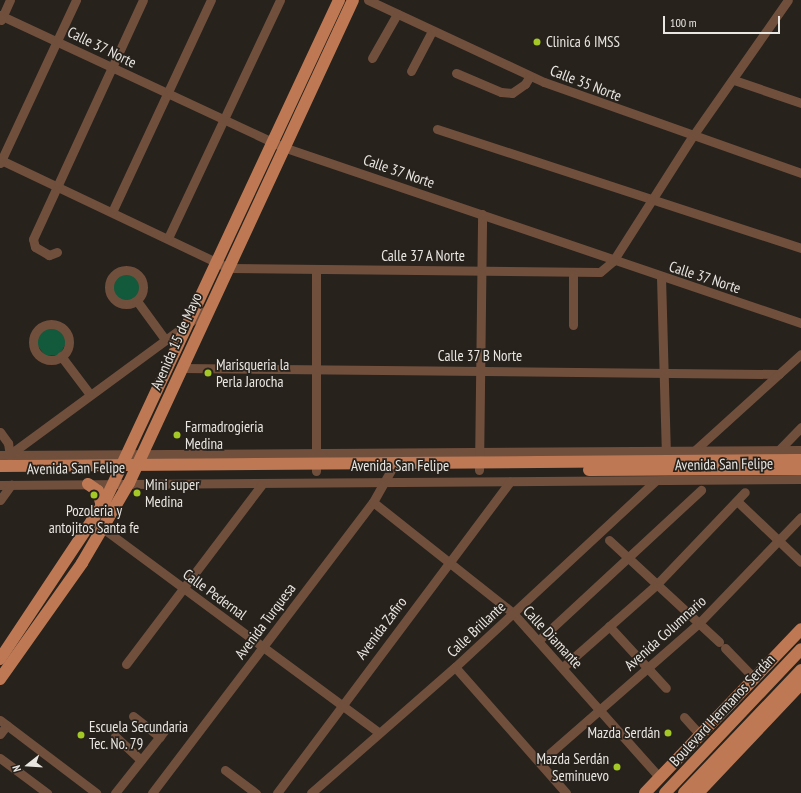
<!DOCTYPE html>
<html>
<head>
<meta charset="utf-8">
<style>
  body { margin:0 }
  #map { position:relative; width:801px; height:793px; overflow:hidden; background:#27221c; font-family:"PT Sans Narrow",sans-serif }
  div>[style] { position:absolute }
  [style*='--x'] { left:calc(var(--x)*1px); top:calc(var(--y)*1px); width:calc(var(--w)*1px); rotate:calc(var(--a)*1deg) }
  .green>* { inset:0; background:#13593b }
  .minor>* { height:9px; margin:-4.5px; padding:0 4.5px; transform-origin:4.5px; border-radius:4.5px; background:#714f3d }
  .minor>.ring { margin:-4.5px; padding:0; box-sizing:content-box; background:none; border:9px solid #714f3d; border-radius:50% }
  .major>* { height:12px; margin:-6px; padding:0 6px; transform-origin:6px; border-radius:6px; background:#be7954 }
  .dots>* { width:11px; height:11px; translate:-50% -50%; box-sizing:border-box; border:2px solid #27221c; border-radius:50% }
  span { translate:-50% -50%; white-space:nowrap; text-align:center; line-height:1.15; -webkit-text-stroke:3.5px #27221c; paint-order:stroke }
  .poi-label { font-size:15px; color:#e9e5e1 }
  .left { translate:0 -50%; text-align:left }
  .right { translate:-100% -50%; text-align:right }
  .street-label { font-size:15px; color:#e9e5e1 }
  .north { position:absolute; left:8px; top:745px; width:40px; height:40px; -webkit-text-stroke:3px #27221c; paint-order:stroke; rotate:253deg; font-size:11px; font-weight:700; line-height:16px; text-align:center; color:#e9e5e1 }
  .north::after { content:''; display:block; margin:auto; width:14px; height:18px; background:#e9e5e1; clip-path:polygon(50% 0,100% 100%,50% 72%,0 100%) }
  .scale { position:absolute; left:663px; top:16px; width:117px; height:18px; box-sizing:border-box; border:2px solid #e9e5e1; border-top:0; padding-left:5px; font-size:12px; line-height:14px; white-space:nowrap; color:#e9e5e1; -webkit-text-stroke:3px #27221c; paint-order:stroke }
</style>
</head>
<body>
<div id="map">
  <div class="green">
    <div style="clip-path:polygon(133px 273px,142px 286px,135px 300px,120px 302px,111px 288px,118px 274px)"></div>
    <div style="clip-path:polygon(58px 327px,67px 341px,60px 355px,45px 356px,35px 342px,42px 328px)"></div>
  </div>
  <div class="minor">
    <div style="--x:368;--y:0;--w:194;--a:25"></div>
    <div style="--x:544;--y:82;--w:273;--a:19.5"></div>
    <div style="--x:0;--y:15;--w:312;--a:25"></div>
    <div style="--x:283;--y:147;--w:547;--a:18.77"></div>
    <div style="--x:1;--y:20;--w:22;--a:-66"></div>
    <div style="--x:372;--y:58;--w:51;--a:-60.4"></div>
    <div style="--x:411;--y:71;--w:45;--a:-62.3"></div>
    <div style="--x:456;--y:73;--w:49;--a:22.9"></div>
    <div style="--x:501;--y:92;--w:11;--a:5"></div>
    <div style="--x:512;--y:93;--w:16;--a:-35"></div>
    <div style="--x:525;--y:84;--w:9;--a:-58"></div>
    <div style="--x:734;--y:80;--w:71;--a:18.9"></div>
    <div style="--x:437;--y:129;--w:383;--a:18.1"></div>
    <div style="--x:1;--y:160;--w:251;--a:25.4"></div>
    <div style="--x:228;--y:268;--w:372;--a:0.6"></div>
    <div style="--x:600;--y:272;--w:17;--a:-40"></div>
    <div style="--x:613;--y:261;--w:147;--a:-57.5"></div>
    <div style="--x:692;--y:137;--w:167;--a:-55"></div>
    <div style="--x:0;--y:163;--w:180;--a:-65"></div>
    <div style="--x:112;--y:212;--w:234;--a:-65"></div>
    <div style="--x:168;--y:238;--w:263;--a:-64.8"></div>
    <div style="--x:57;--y:252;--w:9;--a:159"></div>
    <div style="--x:49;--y:255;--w:16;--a:-150"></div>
    <div style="--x:35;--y:247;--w:8;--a:-104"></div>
    <div style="--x:33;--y:239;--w:263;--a:-65.3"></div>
    <div class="ring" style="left:109px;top:270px;width:25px;height:25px"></div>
    <div style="--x:573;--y:274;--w:51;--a:90"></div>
    <div style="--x:661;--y:277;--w:179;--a:88.4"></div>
    <div style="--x:137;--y:301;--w:46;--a:53.9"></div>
    <div class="ring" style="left:33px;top:324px;width:27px;height:27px"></div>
    <div style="--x:61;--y:356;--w:46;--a:52.9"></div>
    <div style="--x:182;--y:368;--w:597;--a:0.58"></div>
    <div style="--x:0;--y:432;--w:14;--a:54"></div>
    <div style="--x:8;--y:443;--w:12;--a:81"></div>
    <div style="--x:694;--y:451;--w:144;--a:-42.2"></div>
    <div style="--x:777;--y:452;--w:35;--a:-46"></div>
    <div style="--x:0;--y:455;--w:801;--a:-0.36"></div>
    <div style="--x:9;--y:455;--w:248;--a:-36.3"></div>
    <div style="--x:479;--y:470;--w:256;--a:-89.3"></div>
    <div style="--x:316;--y:471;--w:202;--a:-90"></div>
    <div style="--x:0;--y:485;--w:801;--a:-0.43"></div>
    <div style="--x:0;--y:500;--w:19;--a:-54"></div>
    <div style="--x:737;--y:501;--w:88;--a:43.6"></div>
    <div style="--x:373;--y:502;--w:179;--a:38.4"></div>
    <div style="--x:513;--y:613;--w:220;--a:48.3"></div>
    <div style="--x:97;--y:524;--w:350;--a:36.5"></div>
    <div style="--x:609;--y:540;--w:150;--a:42.8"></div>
    <div style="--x:609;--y:626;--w:84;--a:47.4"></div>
    <div style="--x:539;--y:640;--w:221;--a:-42.8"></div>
    <div style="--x:725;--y:648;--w:42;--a:46"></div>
    <div style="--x:126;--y:664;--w:227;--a:-52.9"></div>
    <div style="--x:455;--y:667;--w:168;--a:48.6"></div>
    <div style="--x:563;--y:667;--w:125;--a:-41.4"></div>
    <div style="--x:657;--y:584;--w:127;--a:-46.3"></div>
    <div style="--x:133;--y:716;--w:34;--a:38"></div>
    <div style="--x:684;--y:717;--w:24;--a:48"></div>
    <div style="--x:0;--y:720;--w:121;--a:37.2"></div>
    <div style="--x:0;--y:734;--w:11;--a:-52"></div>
    <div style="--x:115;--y:736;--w:35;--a:43"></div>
    <div style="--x:0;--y:758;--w:59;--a:36.7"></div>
    <div style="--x:540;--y:762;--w:211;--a:-41.2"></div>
    <div style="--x:699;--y:623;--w:147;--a:-46.1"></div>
    <div style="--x:225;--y:770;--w:39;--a:37"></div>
    <div style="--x:115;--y:793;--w:80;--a:-51.6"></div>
    <div style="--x:152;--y:793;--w:365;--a:-52.8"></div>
    <div style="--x:373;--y:502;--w:45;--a:-60.6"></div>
    <div style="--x:277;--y:793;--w:389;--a:-53.2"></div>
    <div style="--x:311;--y:793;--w:191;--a:-41.2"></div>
    <div style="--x:455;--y:667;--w:273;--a:-42.9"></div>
  </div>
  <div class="major">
    <div style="--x:0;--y:466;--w:801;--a:-0.43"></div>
    <div style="--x:589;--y:470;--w:212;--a:-0.3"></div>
    <div style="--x:88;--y:484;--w:12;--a:35"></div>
    <div style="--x:98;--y:491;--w:16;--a:76"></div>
    <div style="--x:0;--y:659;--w:190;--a:-56.4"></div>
    <div style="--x:105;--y:501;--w:553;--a:-64.96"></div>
    <div style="--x:0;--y:679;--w:142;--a:-54.7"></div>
    <div style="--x:82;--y:563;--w:93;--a:-59.6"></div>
    <div style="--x:129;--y:483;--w:532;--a:-65.12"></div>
    <div style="--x:645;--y:793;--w:226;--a:-46.4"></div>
    <div style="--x:665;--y:793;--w:198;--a:-46.6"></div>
    <div style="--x:684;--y:793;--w:170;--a:-46.4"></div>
    <div style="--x:698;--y:793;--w:150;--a:-46.6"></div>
  </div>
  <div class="dots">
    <div style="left:537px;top:42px;background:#a4c825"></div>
    <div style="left:208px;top:373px;background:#a4c825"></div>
    <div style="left:177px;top:435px;background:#a4c825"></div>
    <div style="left:137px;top:493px;background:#a4c825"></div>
    <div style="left:94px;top:495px;background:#a4c825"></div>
    <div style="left:668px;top:733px;background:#a4c825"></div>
    <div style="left:81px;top:735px;background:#a4c825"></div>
    <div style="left:617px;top:767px;background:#a4c825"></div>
  </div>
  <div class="poi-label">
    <span class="left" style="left:546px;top:42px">Clinica 6 IMSS</span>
    <span class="left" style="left:216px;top:373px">Marisqueria la<br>Perla Jarocha</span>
    <span class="left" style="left:185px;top:435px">Farmadrogieria<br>Medina</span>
    <span class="left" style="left:145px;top:493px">Mini super<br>Medina</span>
    <span style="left:94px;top:519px">Pozoleria y<br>antojitos Santa fe</span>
    <span class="left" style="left:89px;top:735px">Escuela Secundaria<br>Tec. No. 79</span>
    <span class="right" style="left:660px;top:733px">Mazda Serdán</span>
    <span class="right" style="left:609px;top:767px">Mazda Serdán<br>Seminuevo</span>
  </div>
  <div class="street-label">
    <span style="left:102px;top:47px;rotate:26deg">Calle 37 Norte</span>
    <span style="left:586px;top:83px;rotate:21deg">Calle 35 Norte</span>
    <span style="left:399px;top:171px;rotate:19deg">Calle 37 Norte</span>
    <span style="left:423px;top:256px">Calle 37 A Norte</span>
    <span style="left:705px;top:277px;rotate:18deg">Calle 37 Norte</span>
    <span style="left:176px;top:341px;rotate:-66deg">Avenida 15 de Mayo</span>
    <span style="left:480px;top:356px">Calle 37 B Norte</span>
    <span style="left:724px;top:464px;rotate:-1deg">Avenida San Felipe</span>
    <span style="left:400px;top:466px">Avenida San Felipe</span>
    <span style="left:76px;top:468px;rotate:-1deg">Avenida San Felipe</span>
    <span style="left:215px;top:594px;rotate:36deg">Calle Pedernal</span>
    <span style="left:265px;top:621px;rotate:-53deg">Avenida Turquesa</span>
    <span style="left:381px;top:628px;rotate:-53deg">Avenida Zafiro</span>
    <span style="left:476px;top:629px;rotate:-43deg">Calle Brillante</span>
    <span style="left:665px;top:633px;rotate:-42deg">Avenida Columnario</span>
    <span style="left:553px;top:637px;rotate:47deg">Calle Diamante</span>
    <span style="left:722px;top:710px;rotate:-47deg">Boulevard Hermanos Serdán</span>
  </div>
  <div class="north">N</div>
  <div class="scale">100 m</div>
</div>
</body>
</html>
